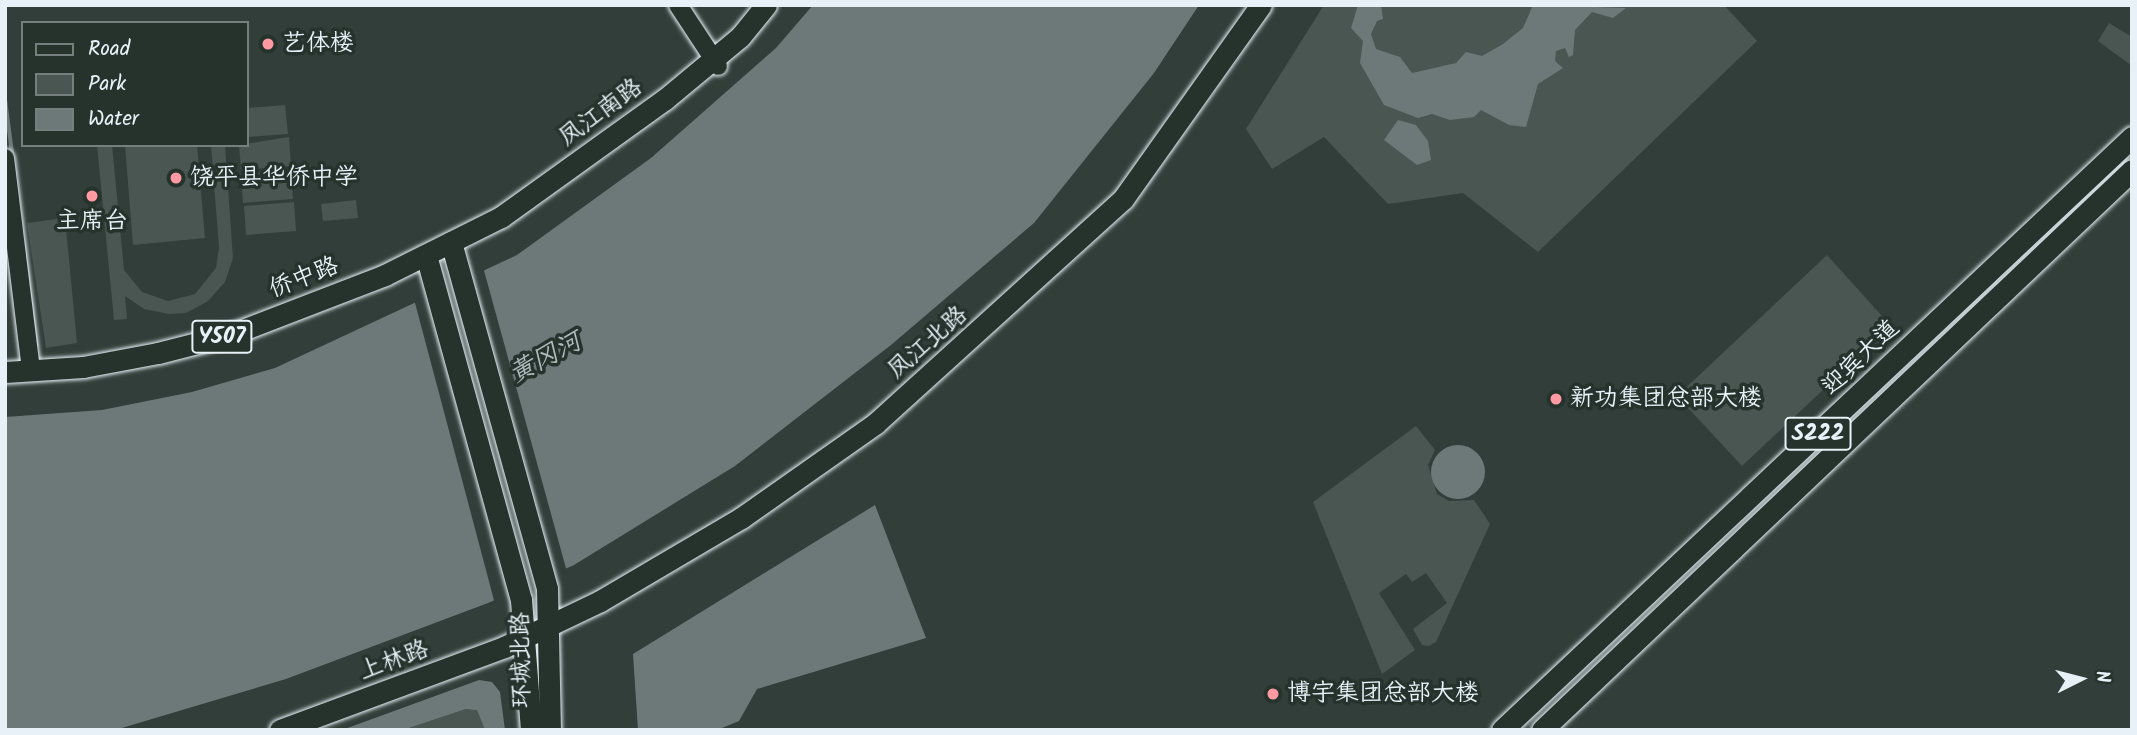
<!DOCTYPE html>
<html>
<head>
<meta charset="utf-8">
<style>
  body { margin:0 }
  #map { position:relative; width:2137px; height:735px; overflow:hidden; background:#323e39; font-family:Kalam,"LXGW WenKai TC",sans-serif }
  div>[style] { position:absolute }
  [style*='--x'] { left:calc(var(--x)*1px); top:calc(var(--y)*1px); width:calc(var(--w)*1px); rotate:calc(var(--a)*1deg) }
  .green>* { inset:0; background:#495651 }
  .water>* { inset:0; background:#6d7978 }
  .round { border-radius:50% }
  .pier>* { inset:0; background:#323e39 }
  .stream>* { height:3.5px; margin:-1.75px; padding:0 1.75px; transform-origin:1.75px; border-radius:1.75px; background:#6d7978 }
  .roads { filter:drop-shadow(0 0 2px #e8f1f8) drop-shadow(0 0 2px #e8f1f8) }
  .minor>* { height:18px; margin:-9px; padding:0 9px; transform-origin:9px; border-radius:9px; background:#26332d }
  .major>* { height:21px; margin:-10.5px; padding:0 10.5px; transform-origin:10.5px; border-radius:10.5px; background:#26332d }
  .dots>* { width:19px; height:19px; translate:-50% -50%; box-sizing:border-box; border:4px solid #26332d; border-radius:50% }
  span { translate:-50% -50%; white-space:nowrap; text-align:center; line-height:1.15; -webkit-text-stroke:7px #26332d; paint-order:stroke }
  .shield-label span { padding:2px 5px; background:#26332d; border:2px solid; border-radius:5px; -webkit-text-stroke-width:0 }
  .shield-label { font-size:23px; color:#e8f1f8; font-weight:700 }
  .poi-label { font-size:24px; color:#e8f1f8 }
  .left { translate:0 -50%; text-align:left }
  .street-label { font-size:24px; color:#e8f1f8 }
  .water-label { font-size:26px; color:#b1bbbe; font-style:italic }
  .frame { position:absolute; inset:0; border:7px solid #e8f1f8; pointer-events:none }
  .legend { position:absolute; left:21px; top:21px; width:228px; height:126px; box-sizing:border-box; background:#26332d; border:2px solid #747f7e; margin:0; padding:9px 12px; list-style:none; font-size:21px; color:#e8f1f8 }
  .legend li { display:flex; align-items:center; gap:14px; height:35px }
  .legend b { width:35px; border:2px solid #747f7e }
  .north { position:absolute; left:2046px; top:644px; width:70px; height:70px; -webkit-text-stroke:5px #26332d; paint-order:stroke; rotate:84deg; font-size:19px; font-weight:700; line-height:28px; text-align:center; color:#e8f1f8 }
  .north::after { content:''; display:block; margin:auto; width:24px; height:32px; background:#e8f1f8; clip-path:polygon(50% 0,100% 100%,50% 72%,0 100%) }
</style>
</head>
<body>
<div id="map">
  <div class="green">
    <div style="clip-path:polygon(1324px 5px,1724px 5px,1757px 41px,1538px 252px,1463px 193px,1388px 204px,1324px 137px,1272px 169px,1246px 129px)"></div>
    <div style="clip-path:polygon(2109px 23px,2132px 37px,2132px 66px,2098px 41px)"></div>
    <div style="clip-path:polygon(285px 105px,288px 134px,247px 137px,247px 108px)"></div>
    <div style="clip-path:polygon(289px 137px,291px 166px,241px 170px,239px 145px)"></div>
    <div style="clip-path:polygon(97px 145px,112px 145px,124px 270px,142px 292px,168px 301px,195px 294px,216px 268px,219px 247px,211px 145px,225px 145px,233px 258px,225px 282px,208px 301px,186px 313px,169px 314px,144px 309px,125px 296px,127px 319px,114px 320px)"></div>
    <div style="clip-path:polygon(197px 145px,205px 238px,133px 245px,125px 146px)"></div>
    <div style="clip-path:polygon(291px 170px,293px 199px,243px 203px,241px 174px)"></div>
    <div style="clip-path:polygon(356px 200px,358px 218px,323px 221px,321px 204px)"></div>
    <div style="clip-path:polygon(294px 202px,296px 231px,246px 235px,244px 206px)"></div>
    <div style="clip-path:polygon(65px 218px,77px 343px,46px 348px,27px 223px)"></div>
    <div style="clip-path:polygon(1827px 255px,1891px 326px,1742px 466px,1677px 396px)"></div>
    <div style="clip-path:polygon(1416px 426px,1435px 450px,1428px 465px,1437px 494px,1449px 501px,1474px 500px,1490px 524px,1436px 642px,1429px 646px,1422px 645px,1413px 629px,1447px 603px,1426px 573px,1412px 582px,1406px 574px,1379px 593px,1415px 650px,1382px 674px,1313px 502px)"></div>
    <div style="clip-path:polygon(466px 709px,477px 709px,485px 730px,403px 730px)"></div>
  </div>
  <div class="water">
    <div style="clip-path:polygon(813px 5px,1199px 5px,1154px 73px,1034px 223px,891px 345px,735px 466px,574px 565px,488px 603px,286px 679px,115px 730px,5px 730px,5px 417px,102px 410px,192px 392px,275px 368px,517px 255px,651px 158px,776px 48px)"></div>
    <div style="clip-path:polygon(1358px 5px,1381px 5px,1383px 19px,1377px 21px,1371px 34px,1376px 49px,1400px 57px,1412px 73px,1456px 63px,1466px 52px,1482px 56px,1503px 44px,1523px 28px,1533px 5px,1626px 8px,1613px 18px,1592px 12px,1575px 30px,1573px 55px,1569px 57px,1565px 48px,1556px 51px,1555px 61px,1563px 68px,1538px 84px,1526px 127px,1509px 125px,1481px 110px,1474px 117px,1450px 120px,1432px 114px,1418px 118px,1384px 105px,1360px 63px,1363px 41px,1351px 28px)"></div>
    <div style="clip-path:polygon(1398px 120px,1416px 125px,1428px 141px,1431px 160px,1417px 165px,1384px 140px)"></div>
    <div class="round" style="left:1431px;top:445px;width:54px;height:54px"></div>
    <div style="clip-path:polygon(875px 505px,926px 638px,757px 689px,739px 721px,717px 730px,638px 730px,633px 654px)"></div>
    <div style="clip-path:polygon(479px 680px,492px 682px,500px 692px,505px 730px,485px 730px,477px 710px,466px 709px,403px 730px,342px 730px)"></div>
  </div>
  <div class="pier">
    <div style="clip-path:polygon(483px 267px,567px 572px,495px 604px,414px 299px)"></div>
  </div>
  <div class="stream">
    <div style="--x:5;--y:96;--w:62;--a:82.5"></div>
    <div style="--x:24;--y:244;--w:102;--a:82.7"></div>
  </div>
  <div class="roads">
    <div class="minor">
      <div style="--x:678;--y:5;--w:73;--a:56.7"></div>
      <div style="--x:5;--y:158;--w:215;--a:83"></div>
    </div>
    <div class="major">
      <div style="--x:451;--y:242;--w:359;--a:74.5"></div>
      <div style="--x:547;--y:588;--w:142;--a:88.8"></div>
      <div style="--x:426;--y:255;--w:358;--a:74.6"></div>
      <div style="--x:521;--y:600;--w:130;--a:85.6"></div>
      <div style="--x:5;--y:372;--w:78;--a:-3.7"></div>
      <div style="--x:83;--y:367;--w:76;--a:-10.6"></div>
      <div style="--x:158;--y:353;--w:76;--a:-14.4"></div>
      <div style="--x:232;--y:334;--w:164;--a:-21.1"></div>
      <div style="--x:385;--y:275;--w:130;--a:-26.6"></div>
      <div style="--x:501;--y:217;--w:201;--a:-35.7"></div>
      <div style="--x:664;--y:100;--w:99;--a:-39.7"></div>
      <div style="--x:740;--y:37;--w:41;--a:-50.9"></div>
      <div style="--x:280;--y:730;--w:239;--a:-20.3"></div>
      <div style="--x:504;--y:647;--w:106;--a:-25.6"></div>
      <div style="--x:600;--y:601;--w:164;--a:-30.5"></div>
      <div style="--x:741;--y:518;--w:165;--a:-35.1"></div>
      <div style="--x:876;--y:423;--w:333;--a:-42.2"></div>
      <div style="--x:1123;--y:199;--w:238;--a:-54.6"></div>
      <div style="--x:1502;--y:730;--w:865;--a:-43.27"></div>
      <div style="--x:1542;--y:730;--w:813;--a:-43.51"></div>
    </div>
  </div>
  <div class="dots">
    <div style="left:268px;top:44px;background:#ff9aa2"></div>
    <div style="left:176px;top:178px;background:#ff9aa2"></div>
    <div style="left:92px;top:196px;background:#ff9aa2"></div>
    <div style="left:1556px;top:399px;background:#ff9aa2"></div>
    <div style="left:1273px;top:694px;background:#ff9aa2"></div>
  </div>
  <div class="shield-label">
    <span style="left:222px;top:337px">Y507</span>
    <span style="left:1818px;top:434px">S222</span>
  </div>
  <div class="poi-label">
    <span class="left" style="left:282px;top:44px">艺体楼</span>
    <span class="left" style="left:190px;top:178px">饶平县华侨中学</span>
    <span style="left:92px;top:222px">主席台</span>
    <span class="left" style="left:1570px;top:399px">新功集团总部大楼</span>
    <span class="left" style="left:1287px;top:694px">博宇集团总部大楼</span>
  </div>
  <div class="street-label">
    <span style="left:601px;top:113px;rotate:-36deg">凤江南路</span>
    <span style="left:304px;top:278px;rotate:-21deg">侨中路</span>
    <span style="left:928px;top:343px;rotate:-41deg">凤江北路</span>
    <span style="left:1861px;top:358px;rotate:-44deg">迎宾大道</span>
    <span style="left:522px;top:660px;rotate:-91deg">环城北路</span>
    <span style="left:394px;top:661px;rotate:-20deg">上林路</span>
  </div>
  <div class="water-label">
    <span style="left:546px;top:359px;rotate:-28deg">黄冈河</span>
  </div>
  <div class="frame"></div>
  <ul class="legend">
  <li><b style="height:9px;background:#26332d"></b>Road</li>
  <li><b style="height:19px;background:#495651"></b>Park</li>
  <li><b style="height:19px;background:#6d7978"></b>Water</li>
  </ul>
  <div class="north">N</div>
</div>
</body>
</html>
